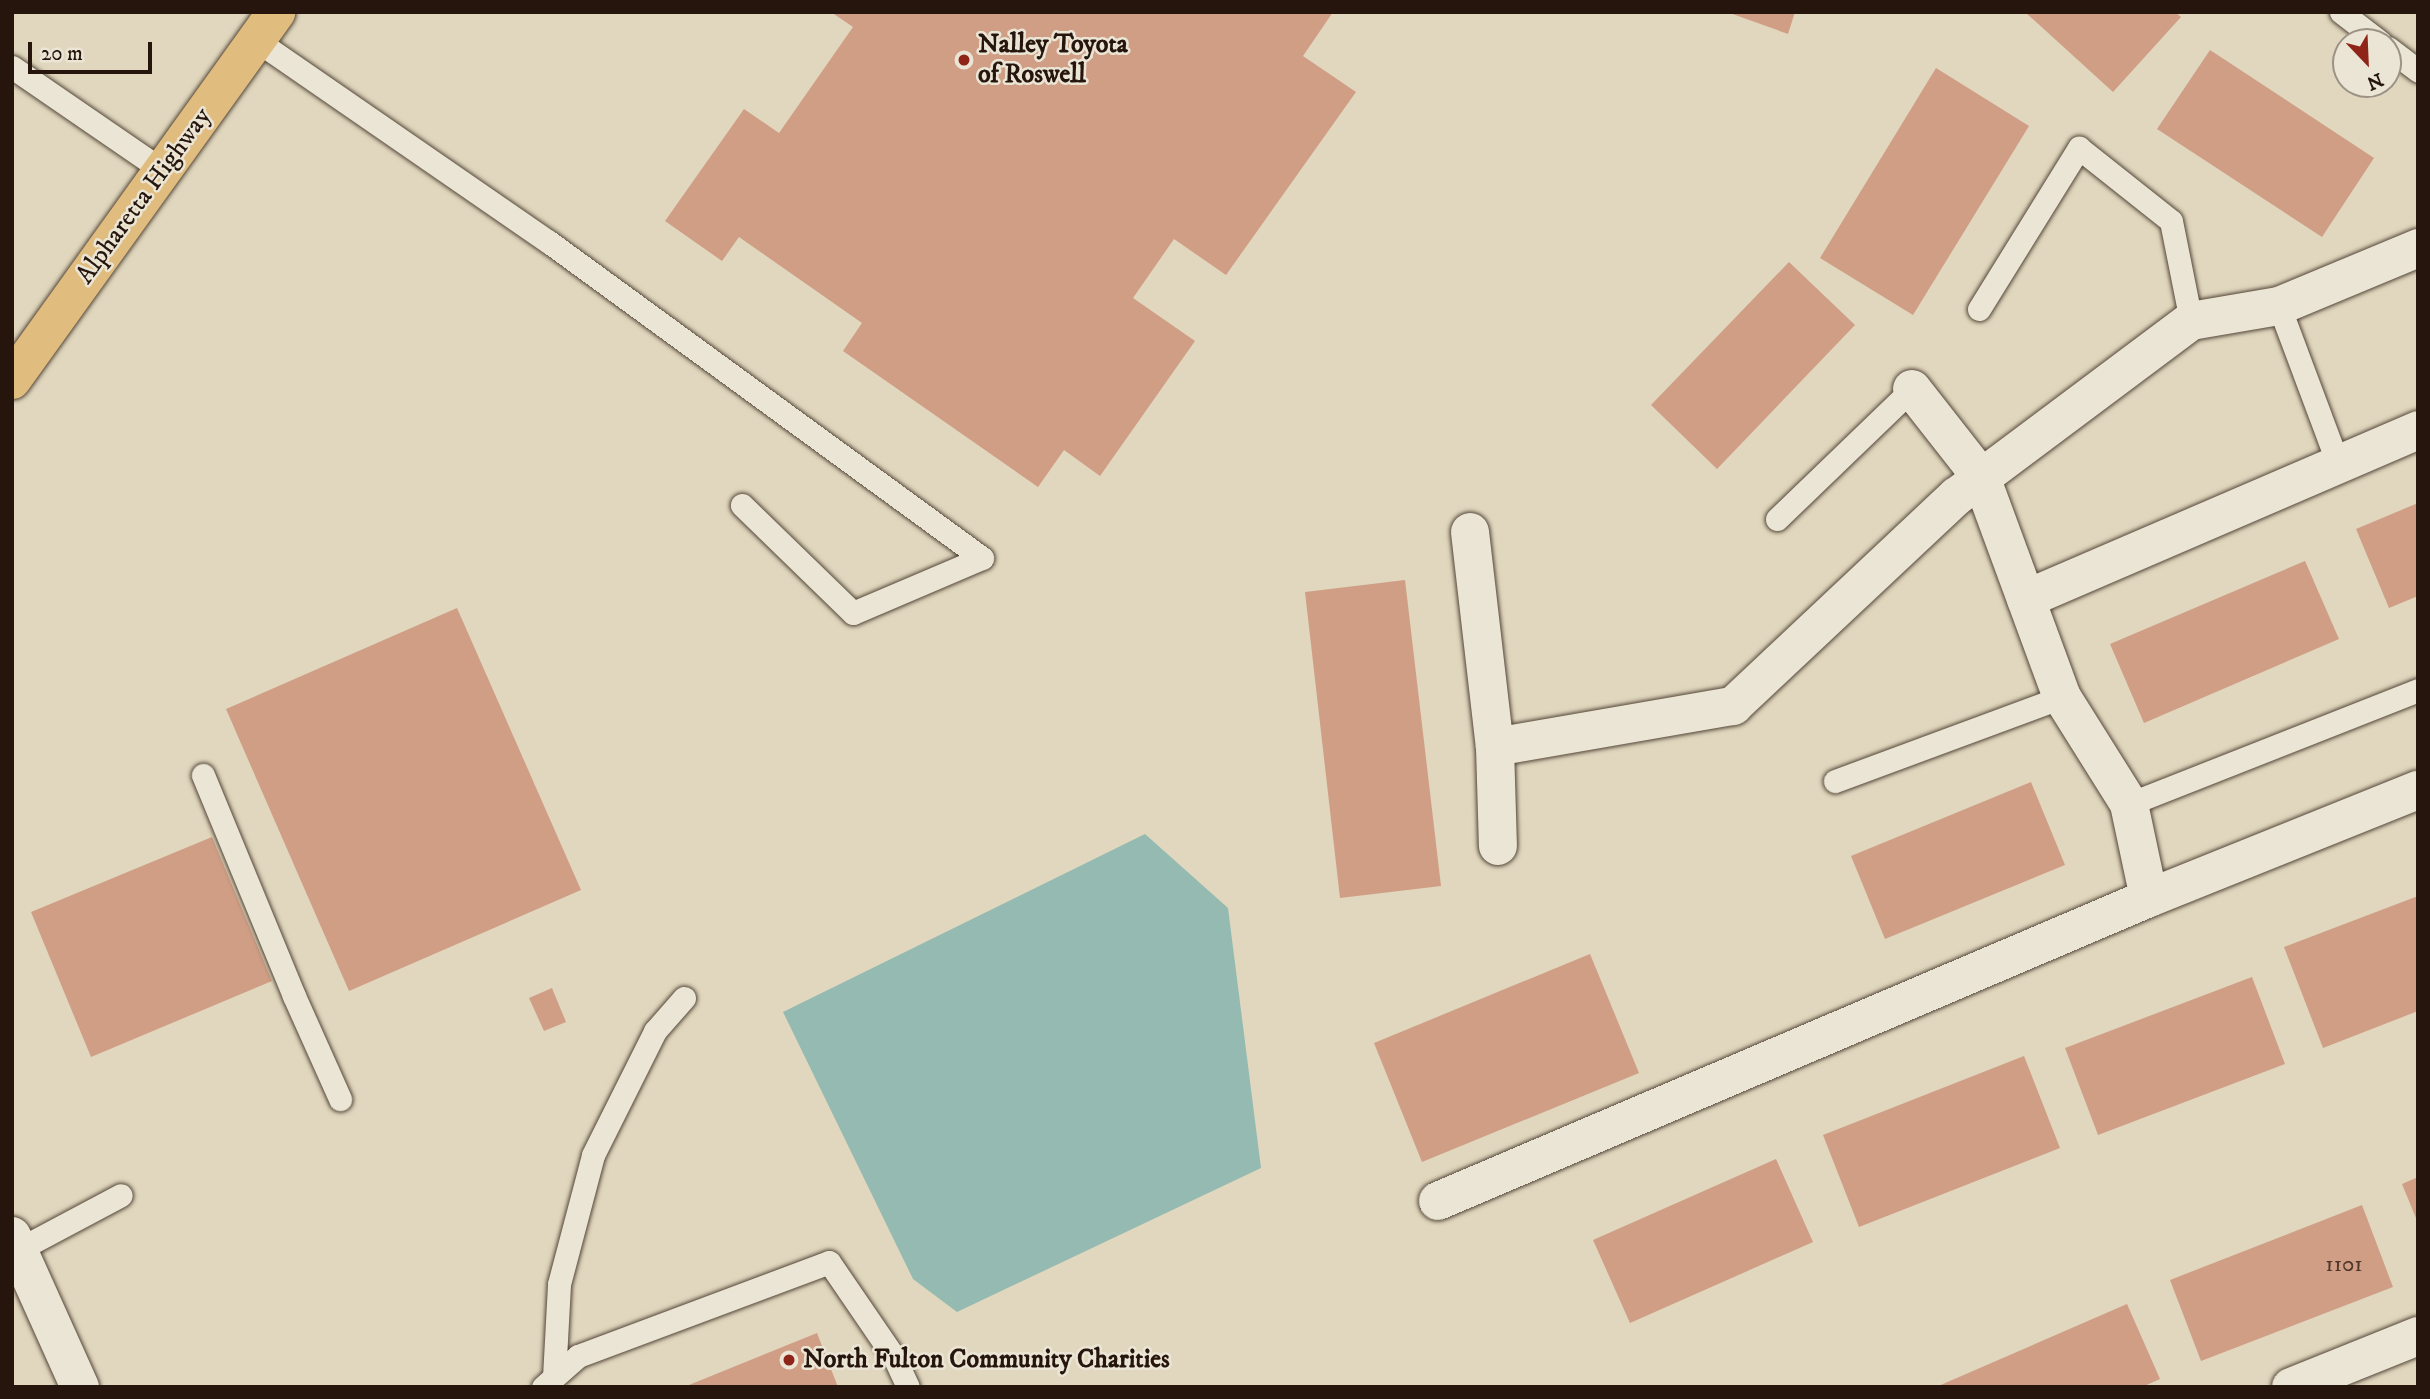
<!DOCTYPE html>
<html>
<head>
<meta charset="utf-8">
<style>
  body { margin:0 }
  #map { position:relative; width:2430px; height:1399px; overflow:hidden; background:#e0d7be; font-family:"IM FELL DW Pica",serif }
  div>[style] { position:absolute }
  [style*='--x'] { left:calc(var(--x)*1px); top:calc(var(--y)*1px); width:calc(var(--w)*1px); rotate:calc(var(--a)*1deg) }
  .water>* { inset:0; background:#94bab1 }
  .building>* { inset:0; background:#cf9e85 }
  .roads { filter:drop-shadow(0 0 2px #544638) drop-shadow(0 0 2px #544638) }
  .service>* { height:23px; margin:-11.5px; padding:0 11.5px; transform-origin:11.5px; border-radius:11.5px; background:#ebe5d5 }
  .minor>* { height:38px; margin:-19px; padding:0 19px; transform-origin:19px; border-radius:19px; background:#ebe5d5 }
  .tertiary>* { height:38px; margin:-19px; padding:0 19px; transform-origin:19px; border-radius:19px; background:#ebe5d5 }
  .trunk>* { height:38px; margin:-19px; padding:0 19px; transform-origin:19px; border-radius:19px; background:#e0bc7f }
  .dots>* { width:19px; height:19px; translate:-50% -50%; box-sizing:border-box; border:4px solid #ebe5d5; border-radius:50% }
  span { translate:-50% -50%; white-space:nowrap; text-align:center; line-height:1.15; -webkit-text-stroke:5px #ebe5d5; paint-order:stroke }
  .number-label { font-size:23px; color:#50372a }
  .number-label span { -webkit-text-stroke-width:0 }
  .poi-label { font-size:26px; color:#25150c; font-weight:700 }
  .left { translate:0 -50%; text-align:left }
  .street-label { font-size:26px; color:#25150c }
  .frame { position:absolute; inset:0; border:14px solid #25150c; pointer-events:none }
  .north { position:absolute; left:2332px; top:28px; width:70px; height:70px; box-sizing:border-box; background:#ebe5d5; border:2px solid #9c9285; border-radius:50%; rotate:157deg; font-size:19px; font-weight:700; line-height:28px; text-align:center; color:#25150c }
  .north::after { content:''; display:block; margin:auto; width:24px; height:32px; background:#8f2418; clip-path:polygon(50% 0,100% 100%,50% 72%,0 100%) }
  .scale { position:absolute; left:28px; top:42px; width:124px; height:32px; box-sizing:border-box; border:4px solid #25150c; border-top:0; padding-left:9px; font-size:21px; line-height:24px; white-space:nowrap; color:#25150c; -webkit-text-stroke:5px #ebe5d5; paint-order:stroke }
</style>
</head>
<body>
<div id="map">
  <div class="water">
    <div style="clip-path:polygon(1145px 834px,1228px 908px,1261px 1168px,957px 1312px,913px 1279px,783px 1012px)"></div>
  </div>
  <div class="building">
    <div style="clip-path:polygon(831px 12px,1333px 12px,1303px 56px,1356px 92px,1226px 275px,1174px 239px,1133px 298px,1195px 341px,1100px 476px,1064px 450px,1038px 487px,843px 351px,862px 323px,739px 237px,722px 261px,665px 221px,744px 109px,779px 133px,853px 27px)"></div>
    <div style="clip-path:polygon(1727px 12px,1795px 12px,1788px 34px)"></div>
    <div style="clip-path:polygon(2025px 12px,2175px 12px,2181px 17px,2113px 92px)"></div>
    <div style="clip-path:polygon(2210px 50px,2374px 158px,2322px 237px,2157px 129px)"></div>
    <div style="clip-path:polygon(1936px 68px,2029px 126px,1913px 315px,1820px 258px)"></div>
    <div style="clip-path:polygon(1789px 262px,1855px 325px,1717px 469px,1651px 405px)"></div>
    <div style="clip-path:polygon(2418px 503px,2418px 596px,2389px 608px,2356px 529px)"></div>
    <div style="clip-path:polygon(2305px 561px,2339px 639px,2144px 723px,2110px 644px)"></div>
    <div style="clip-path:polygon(1405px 580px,1441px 886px,1340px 898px,1305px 592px)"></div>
    <div style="clip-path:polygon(457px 608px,581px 890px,349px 991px,226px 709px)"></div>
    <div style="clip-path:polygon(2031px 782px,2065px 865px,1885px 939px,1851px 856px)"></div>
    <div style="clip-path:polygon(212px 837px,272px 981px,91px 1057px,31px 912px)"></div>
    <div style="clip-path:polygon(2418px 896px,2418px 1011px,2323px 1048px,2284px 947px)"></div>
    <div style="clip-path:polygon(1590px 954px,1639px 1073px,1422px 1162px,1374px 1043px)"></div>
    <div style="clip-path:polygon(2252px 977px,2285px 1064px,2098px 1135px,2065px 1048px)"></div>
    <div style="clip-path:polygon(552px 988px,566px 1022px,544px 1031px,529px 998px)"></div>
    <div style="clip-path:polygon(2024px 1056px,2060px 1148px,1859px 1227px,1823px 1135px)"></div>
    <div style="clip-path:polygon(1776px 1159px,1813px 1242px,1630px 1323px,1593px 1240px)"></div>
    <div style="clip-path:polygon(2418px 1177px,2418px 1223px,2402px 1184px)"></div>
    <div style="clip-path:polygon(2362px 1205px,2393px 1287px,2201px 1361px,2170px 1280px)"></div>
    <div style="clip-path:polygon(2127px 1304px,2160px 1379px,2142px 1387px,1936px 1387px)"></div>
    <div style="clip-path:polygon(817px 1333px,838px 1387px,684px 1387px)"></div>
  </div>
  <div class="roads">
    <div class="service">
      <div style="--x:2341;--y:12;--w:49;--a:37.6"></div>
      <div style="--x:256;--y:40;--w:356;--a:34.6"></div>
      <div style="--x:549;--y:242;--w:536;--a:36.12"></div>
      <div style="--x:982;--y:558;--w:140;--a:156.9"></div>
      <div style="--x:853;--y:613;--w:155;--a:-135.8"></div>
      <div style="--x:2388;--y:48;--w:38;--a:37"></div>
      <div style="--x:12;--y:67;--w:182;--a:34.5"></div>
      <div style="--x:2279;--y:306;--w:169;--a:69.5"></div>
      <div style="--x:1979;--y:309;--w:190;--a:-58.2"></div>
      <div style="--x:2079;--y:148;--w:117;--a:38.4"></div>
      <div style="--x:2171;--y:221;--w:102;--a:78.7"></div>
      <div style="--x:1777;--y:519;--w:187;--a:-43.9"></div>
      <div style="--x:203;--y:775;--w:239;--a:67.6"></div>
      <div style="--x:294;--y:996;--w:113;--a:65.9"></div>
      <div style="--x:1835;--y:781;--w:242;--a:-20.3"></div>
      <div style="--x:2129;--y:804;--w:311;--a:-21.5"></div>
      <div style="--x:12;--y:1253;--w:123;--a:-28"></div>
      <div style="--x:554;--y:1377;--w:93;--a:-86.9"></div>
      <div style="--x:559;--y:1284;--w:133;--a:-75.2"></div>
      <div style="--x:593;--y:1155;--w:139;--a:-63.4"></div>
      <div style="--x:655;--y:1031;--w:44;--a:-48.7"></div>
      <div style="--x:543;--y:1387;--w:47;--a:-41.5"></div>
      <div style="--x:578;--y:1356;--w:268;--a:-20.5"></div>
      <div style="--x:829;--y:1262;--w:115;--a:55.6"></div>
      <div style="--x:894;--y:1357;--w:33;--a:65"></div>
    </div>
    <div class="minor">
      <div style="--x:1912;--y:389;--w:112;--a:51.9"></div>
      <div style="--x:1981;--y:477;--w:234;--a:69.8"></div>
      <div style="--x:2062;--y:697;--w:126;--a:57.9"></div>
      <div style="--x:2129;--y:804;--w:96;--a:78"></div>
      <div style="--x:1470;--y:532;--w:216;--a:83.4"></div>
      <div style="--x:1495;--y:747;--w:99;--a:88.3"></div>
      <div style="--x:2026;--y:599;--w:427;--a:-23.3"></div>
      <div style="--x:1495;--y:747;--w:242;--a:-9.8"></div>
      <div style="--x:1733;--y:706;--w:307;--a:-43.2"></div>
      <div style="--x:1957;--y:496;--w:292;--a:-36.8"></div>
      <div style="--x:2191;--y:321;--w:89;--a:-9.7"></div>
      <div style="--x:2279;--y:306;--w:151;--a:-22.6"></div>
      <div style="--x:1438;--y:1201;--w:773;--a:-23.08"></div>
      <div style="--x:2149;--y:898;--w:290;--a:-21.9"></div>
      <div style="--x:2291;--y:1387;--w:137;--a:-21.9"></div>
    </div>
    <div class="tertiary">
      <div style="--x:12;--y:1236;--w:166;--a:65.8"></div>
    </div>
    <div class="trunk">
      <div style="--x:12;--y:380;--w:453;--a:-54.3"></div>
    </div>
  </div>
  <div class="dots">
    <div style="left:964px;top:60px;background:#8f2418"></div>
    <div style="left:789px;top:1360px;background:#8f2418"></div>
  </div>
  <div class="number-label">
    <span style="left:2344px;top:1265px">1101</span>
  </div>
  <div class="poi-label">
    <span class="left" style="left:978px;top:60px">Nalley Toyota<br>of Roswell</span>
    <span class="left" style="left:803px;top:1360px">North Fulton Community Charities</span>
  </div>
  <div class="street-label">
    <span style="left:144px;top:196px;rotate:-54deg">Alpharetta Highway</span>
  </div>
  <div class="frame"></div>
  <div class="north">N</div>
  <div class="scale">20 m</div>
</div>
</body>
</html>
